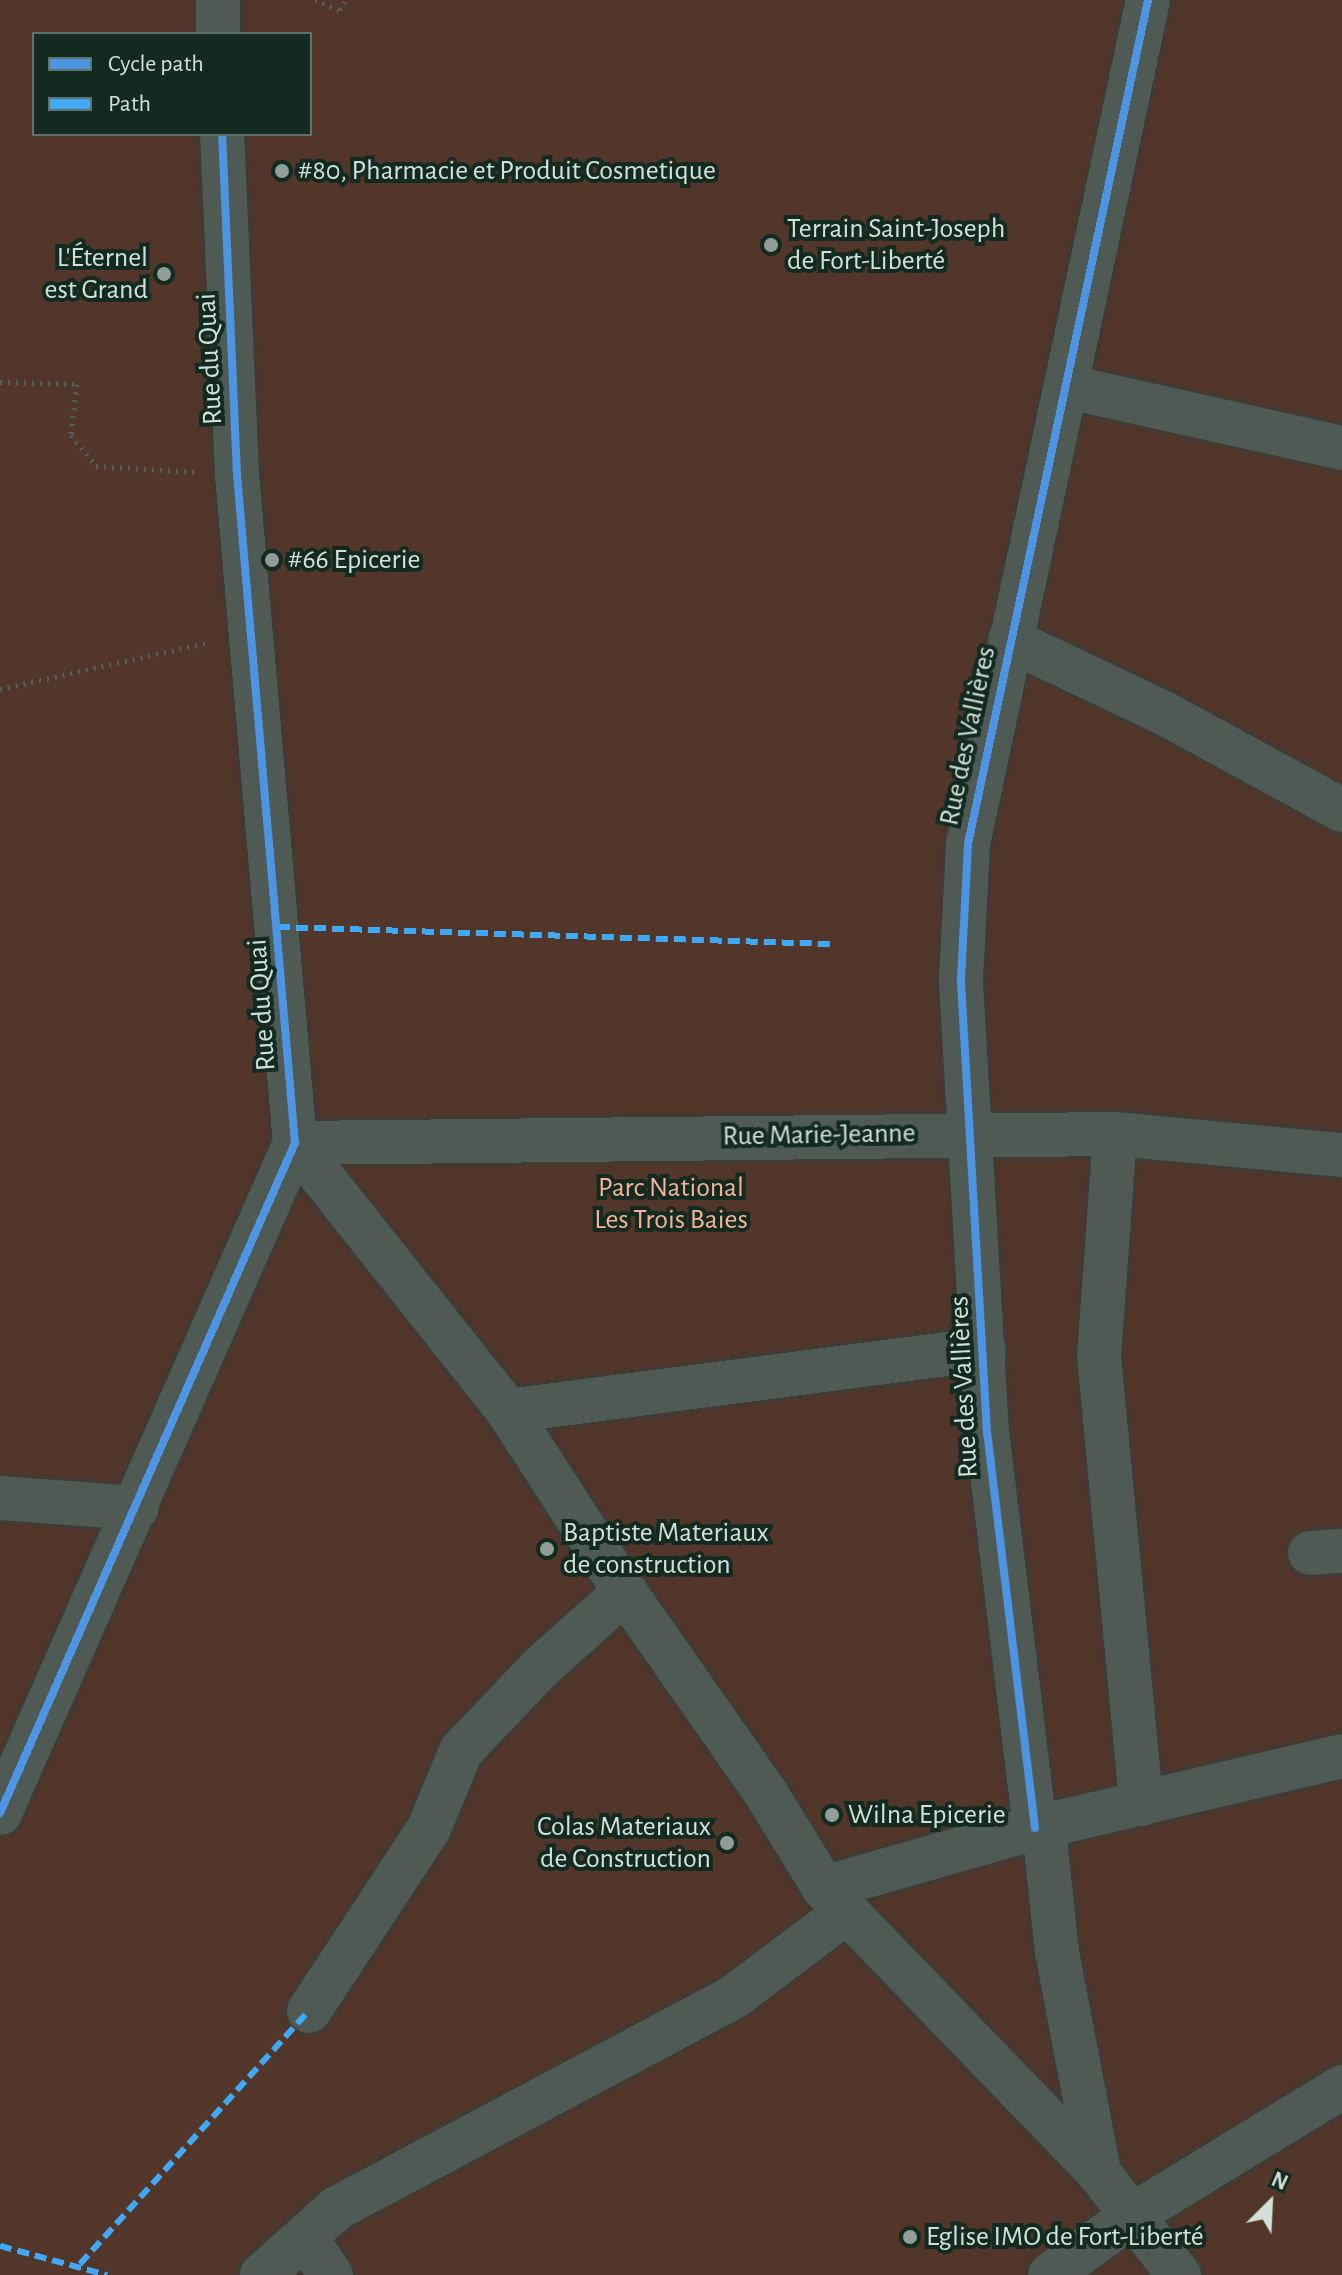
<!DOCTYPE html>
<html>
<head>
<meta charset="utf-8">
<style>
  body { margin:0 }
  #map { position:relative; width:1342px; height:2275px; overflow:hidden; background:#18241f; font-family:"Alegreya Sans",sans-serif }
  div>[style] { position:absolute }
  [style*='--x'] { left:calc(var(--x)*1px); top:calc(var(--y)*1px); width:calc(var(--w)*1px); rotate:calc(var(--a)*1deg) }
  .green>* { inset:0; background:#52362a }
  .path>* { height:5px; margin-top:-2.5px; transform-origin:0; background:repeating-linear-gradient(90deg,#56605b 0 2px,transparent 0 8px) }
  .roads { filter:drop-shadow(0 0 2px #353f3b) drop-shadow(0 0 2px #353f3b) }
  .minor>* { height:44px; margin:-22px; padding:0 22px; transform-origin:22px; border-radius:22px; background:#505a55 }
  .quiet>* { height:6px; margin-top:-3px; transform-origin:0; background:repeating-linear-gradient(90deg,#3fa9f5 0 12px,transparent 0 18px) }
  .cycleway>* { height:8px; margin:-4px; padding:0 4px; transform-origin:4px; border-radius:4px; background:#4d94e3 }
  .dots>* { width:22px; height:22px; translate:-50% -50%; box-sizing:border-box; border:4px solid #122a20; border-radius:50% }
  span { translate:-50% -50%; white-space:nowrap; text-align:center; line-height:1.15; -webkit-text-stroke:8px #122a20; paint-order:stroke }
  .poi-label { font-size:28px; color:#d2e0d9 }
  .left { translate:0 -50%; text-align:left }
  .right { translate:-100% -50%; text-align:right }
  .street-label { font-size:28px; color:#d2e0d9 }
  .park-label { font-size:28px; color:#f8b298 }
  .legend { position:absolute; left:32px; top:32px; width:280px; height:104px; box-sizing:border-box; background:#122a20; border:2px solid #5f736a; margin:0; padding:10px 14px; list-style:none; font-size:24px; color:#d2e0d9 }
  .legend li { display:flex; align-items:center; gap:16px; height:40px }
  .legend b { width:40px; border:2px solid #5f736a }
  .north { position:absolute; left:1230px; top:2163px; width:80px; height:80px; -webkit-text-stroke:6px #122a20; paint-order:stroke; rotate:24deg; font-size:22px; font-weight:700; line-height:32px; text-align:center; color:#d2e0d9 }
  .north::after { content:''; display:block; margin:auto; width:28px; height:36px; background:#d2e0d9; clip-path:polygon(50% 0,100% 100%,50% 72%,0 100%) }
</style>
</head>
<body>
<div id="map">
  <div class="green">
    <div style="clip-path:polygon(evenodd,0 0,1342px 0,1342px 2275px,0 2275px,0 0,34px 34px,310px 34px,310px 134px,34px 134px,34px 34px)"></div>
  </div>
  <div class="path">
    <div style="--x:315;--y:0;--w:27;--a:22"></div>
    <div style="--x:340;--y:10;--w:12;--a:-59"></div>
    <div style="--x:0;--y:382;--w:77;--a:1.5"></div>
    <div style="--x:77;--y:384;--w:51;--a:96.7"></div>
    <div style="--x:71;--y:435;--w:40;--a:51"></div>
    <div style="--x:96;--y:466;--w:101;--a:3.4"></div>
    <div style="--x:0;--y:689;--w:215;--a:-12.6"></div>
  </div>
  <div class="roads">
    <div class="minor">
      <div style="--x:218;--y:0;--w:34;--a:90"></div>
      <div style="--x:1069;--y:387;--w:280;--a:12.6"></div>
      <div style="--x:1010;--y:640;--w:170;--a:25.4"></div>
      <div style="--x:1164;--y:713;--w:203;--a:28.6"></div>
      <div style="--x:1115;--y:1134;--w:223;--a:94.1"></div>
      <div style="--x:1099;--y:1356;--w:450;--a:84.6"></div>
      <div style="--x:295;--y:1143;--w:342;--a:51.5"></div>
      <div style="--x:508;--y:1411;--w:216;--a:57.1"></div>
      <div style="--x:625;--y:1592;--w:248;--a:55"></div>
      <div style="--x:767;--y:1795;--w:109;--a:58.5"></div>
      <div style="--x:824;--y:1888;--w:396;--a:46"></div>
      <div style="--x:1099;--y:2173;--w:130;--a:51.9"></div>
      <div style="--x:295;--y:1143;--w:820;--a:-0.63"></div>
      <div style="--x:1115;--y:1134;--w:228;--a:5.3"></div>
      <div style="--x:508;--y:1411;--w:480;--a:-7.4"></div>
      <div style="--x:0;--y:1498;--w:137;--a:4.2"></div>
      <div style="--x:1310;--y:1553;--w:32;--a:-4"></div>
      <div style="--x:0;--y:1813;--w:732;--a:-66.24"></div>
      <div style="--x:295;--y:1143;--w:671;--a:-94.96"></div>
      <div style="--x:237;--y:475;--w:341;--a:-92.5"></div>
      <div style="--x:1035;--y:1828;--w:398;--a:-96.9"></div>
      <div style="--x:987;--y:1433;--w:455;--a:-93.3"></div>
      <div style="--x:961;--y:979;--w:135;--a:-87"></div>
      <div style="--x:968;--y:844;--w:863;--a:-77.96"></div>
      <div style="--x:1044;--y:1829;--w:124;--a:84"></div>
      <div style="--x:1057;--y:1952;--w:225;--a:79.2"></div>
      <div style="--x:824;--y:1888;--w:219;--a:-15.9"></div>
      <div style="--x:1035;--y:1828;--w:315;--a:-13.2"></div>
      <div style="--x:309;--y:2011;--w:219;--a:-56.7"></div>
      <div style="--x:429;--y:1828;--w:83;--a:-67.4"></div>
      <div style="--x:461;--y:1751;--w:116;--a:-46.4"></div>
      <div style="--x:541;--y:1667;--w:113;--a:-41.8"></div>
      <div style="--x:305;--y:2237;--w:46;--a:55.6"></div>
      <div style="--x:262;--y:2275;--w:101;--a:-41.8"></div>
      <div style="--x:337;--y:2208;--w:451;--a:-28"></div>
      <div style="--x:735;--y:1996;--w:138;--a:-37"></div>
      <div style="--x:1050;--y:2275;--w:104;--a:-36"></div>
      <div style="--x:1134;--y:2214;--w:244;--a:-31.4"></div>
    </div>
  </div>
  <div class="quiet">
    <div style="--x:278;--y:927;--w:554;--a:1.76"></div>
    <div style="--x:0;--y:2246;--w:111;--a:15.2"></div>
    <div style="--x:80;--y:2264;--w:341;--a:-47.9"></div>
  </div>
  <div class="cycleway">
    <div style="--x:0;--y:1813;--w:732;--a:-66.24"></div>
    <div style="--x:295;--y:1143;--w:671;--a:-94.96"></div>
    <div style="--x:237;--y:475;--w:341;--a:-92.5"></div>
    <div style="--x:1035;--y:1828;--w:398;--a:-96.9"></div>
    <div style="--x:987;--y:1433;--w:455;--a:-93.3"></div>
    <div style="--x:961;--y:979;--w:135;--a:-87"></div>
    <div style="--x:968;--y:844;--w:863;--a:-77.96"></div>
  </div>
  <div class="dots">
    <div style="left:282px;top:171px;background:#919e98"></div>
    <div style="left:771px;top:245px;background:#919e98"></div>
    <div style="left:164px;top:274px;background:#919e98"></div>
    <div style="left:272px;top:560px;background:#919e98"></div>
    <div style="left:547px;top:1549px;background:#919e98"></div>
    <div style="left:832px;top:1815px;background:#919e98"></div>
    <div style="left:727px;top:1843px;background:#919e98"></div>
    <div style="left:910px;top:2237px;background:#919e98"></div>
  </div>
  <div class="poi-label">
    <span class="left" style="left:298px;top:171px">#80, Pharmacie et Produit Cosmetique</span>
    <span class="left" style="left:787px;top:245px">Terrain Saint-Joseph<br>de Fort-Liberté</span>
    <span class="right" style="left:148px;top:274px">L'Éternel<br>est Grand</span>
    <span class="left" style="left:288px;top:560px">#66 Epicerie</span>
    <span class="left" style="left:563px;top:1549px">Baptiste Materiaux<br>de construction</span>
    <span class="left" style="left:848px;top:1815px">Wilna Epicerie</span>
    <span class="right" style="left:711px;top:1843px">Colas Materiaux<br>de Construction</span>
    <span class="left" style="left:926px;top:2237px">Eglise IMO de Fort-Liberté</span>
  </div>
  <div class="street-label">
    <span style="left:210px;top:359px;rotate:-93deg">Rue du Quai</span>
    <span style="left:968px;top:736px;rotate:-78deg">Rue des Vallières</span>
    <span style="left:262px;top:1005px;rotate:-94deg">Rue du Quai</span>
    <span style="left:819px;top:1135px;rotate:-1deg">Rue Marie-Jeanne</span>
    <span style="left:964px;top:1387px;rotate:-93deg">Rue des Vallières</span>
  </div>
  <div class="park-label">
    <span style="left:671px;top:1204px">Parc National<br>Les Trois Baies</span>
  </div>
  <ul class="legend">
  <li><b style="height:10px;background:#4d94e3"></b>Cycle path</li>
  <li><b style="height:10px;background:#3fa9f5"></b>Path</li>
  </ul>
  <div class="north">N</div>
</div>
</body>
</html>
